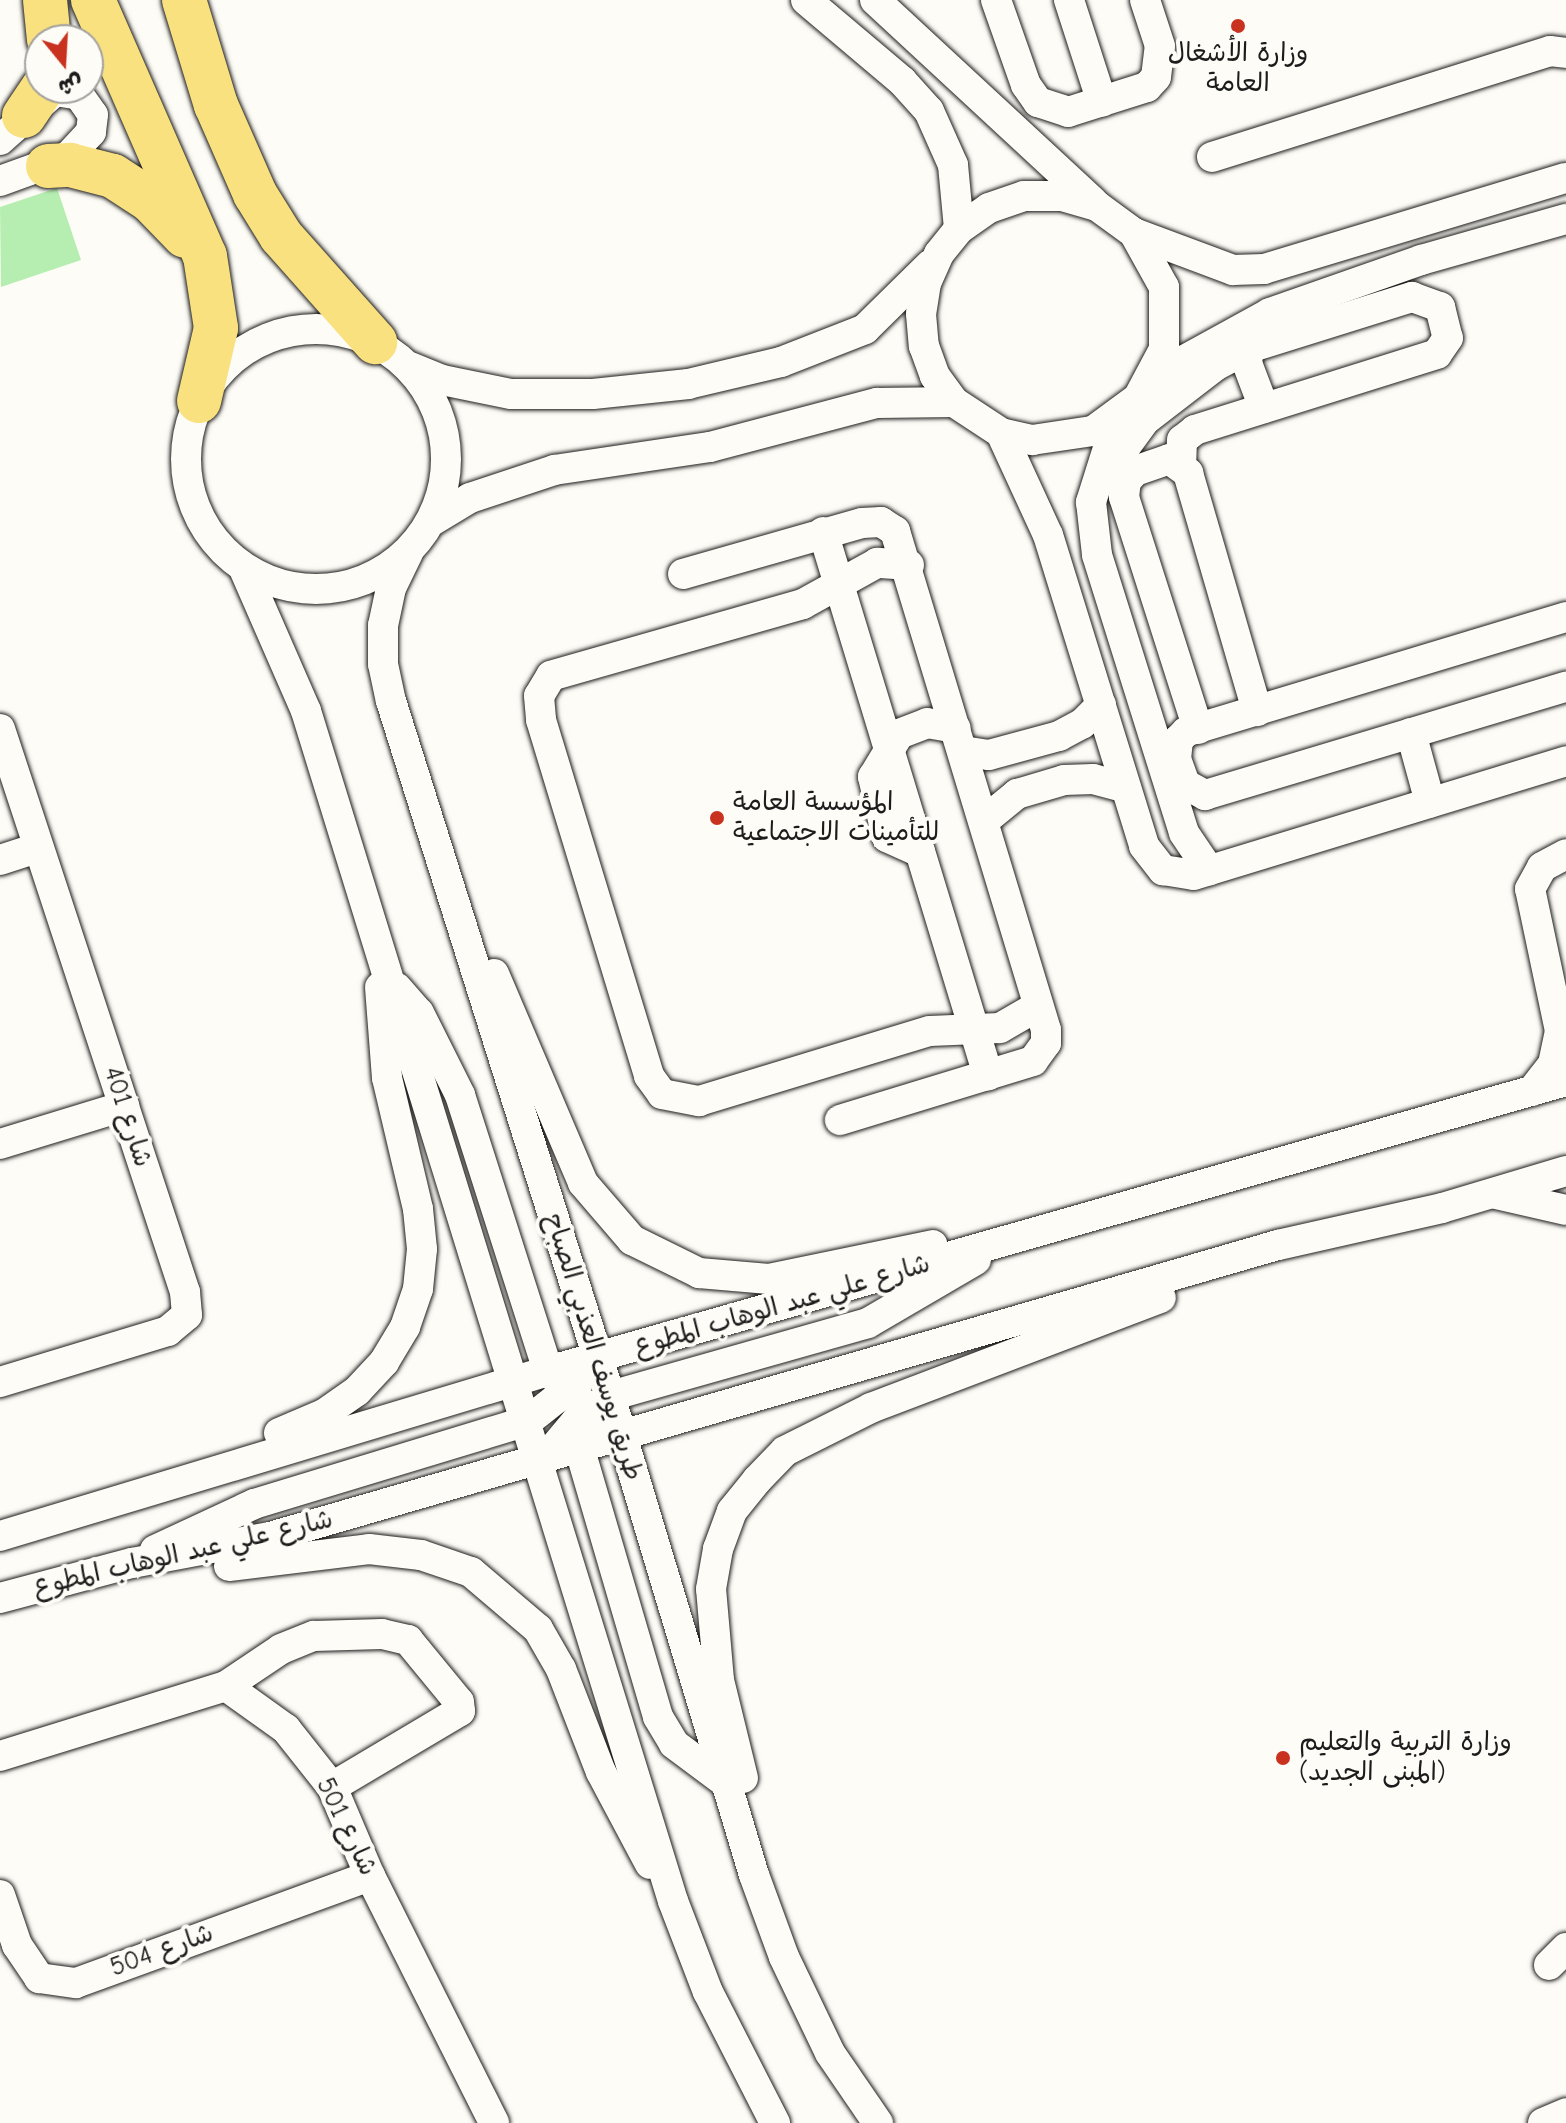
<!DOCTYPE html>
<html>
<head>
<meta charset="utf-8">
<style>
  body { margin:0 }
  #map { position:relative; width:1566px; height:2123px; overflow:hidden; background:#fdfcf7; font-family:"Comic Neue","Playpen Sans Arabic",sans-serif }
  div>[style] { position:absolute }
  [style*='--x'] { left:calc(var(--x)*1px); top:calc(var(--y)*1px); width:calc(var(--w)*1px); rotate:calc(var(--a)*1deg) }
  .green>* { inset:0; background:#b6eeb1 }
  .roads { filter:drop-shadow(0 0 2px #1c1c1c) drop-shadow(0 0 2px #1c1c1c) }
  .minor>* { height:30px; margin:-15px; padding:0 15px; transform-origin:15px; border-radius:15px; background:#fdfcf7 }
  .minor>.ring { margin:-15px; padding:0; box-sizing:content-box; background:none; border:30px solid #fdfcf7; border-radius:50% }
  .highway>* { height:44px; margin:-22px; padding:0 22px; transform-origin:22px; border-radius:22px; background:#fae180 }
  .dots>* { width:22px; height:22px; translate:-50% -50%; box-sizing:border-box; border:4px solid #fdfcf7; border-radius:50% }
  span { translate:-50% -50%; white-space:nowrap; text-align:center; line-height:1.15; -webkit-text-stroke:8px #fdfcf7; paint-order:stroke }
  .poi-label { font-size:26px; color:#1c1c1c }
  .left { translate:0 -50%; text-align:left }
  .street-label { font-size:26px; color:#1c1c1c }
  .north { position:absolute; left:24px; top:24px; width:80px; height:80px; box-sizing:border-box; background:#fdfcf7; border:2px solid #a3a29f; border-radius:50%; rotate:162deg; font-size:22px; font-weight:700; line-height:32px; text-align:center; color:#1c1c1c }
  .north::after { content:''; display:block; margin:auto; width:28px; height:36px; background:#c8321e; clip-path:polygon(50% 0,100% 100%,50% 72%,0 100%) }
</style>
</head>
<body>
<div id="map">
  <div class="green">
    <div style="clip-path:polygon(57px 188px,81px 260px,1px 287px,0 207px)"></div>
  </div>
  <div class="roads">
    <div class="minor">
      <div style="--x:806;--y:0;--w:126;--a:40.2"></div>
      <div style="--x:902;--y:81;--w:40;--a:48"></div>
      <div style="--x:929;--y:111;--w:59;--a:66"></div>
      <div style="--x:953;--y:165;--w:64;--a:84.6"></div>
      <div style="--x:875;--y:0;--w:297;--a:42.8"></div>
      <div style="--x:996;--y:0;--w:90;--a:70.6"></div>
      <div style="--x:1026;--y:85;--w:21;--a:55"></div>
      <div style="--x:1038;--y:102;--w:32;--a:18"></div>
      <div style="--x:1068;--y:112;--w:83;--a:-17.6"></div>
      <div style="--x:1147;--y:87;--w:13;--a:-48"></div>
      <div style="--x:1156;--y:77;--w:31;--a:-83"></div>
      <div style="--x:1160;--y:46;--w:48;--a:-108.1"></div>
      <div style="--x:1069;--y:0;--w:107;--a:72.1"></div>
      <div style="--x:0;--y:140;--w:74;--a:-41.7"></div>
      <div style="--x:55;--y:91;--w:24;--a:9"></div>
      <div style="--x:79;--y:95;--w:24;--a:55"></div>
      <div style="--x:93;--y:115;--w:17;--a:97"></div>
      <div style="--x:91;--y:132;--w:33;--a:133"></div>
      <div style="--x:69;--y:156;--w:73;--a:160.1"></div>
      <div style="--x:1212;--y:157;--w:354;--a:-17.4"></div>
      <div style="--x:1550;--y:51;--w:16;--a:7"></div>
      <div style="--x:1134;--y:233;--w:106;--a:20.5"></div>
      <div style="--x:1233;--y:270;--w:31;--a:-2"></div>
      <div style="--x:1264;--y:269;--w:315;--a:-16.8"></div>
      <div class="ring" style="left:186px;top:329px;width:230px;height:230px"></div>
      <div style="--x:1249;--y:348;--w:15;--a:98"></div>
      <div style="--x:1247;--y:363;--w:48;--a:69.3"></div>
      <div style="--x:410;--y:367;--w:35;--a:22"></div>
      <div style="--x:442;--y:380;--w:70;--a:11.5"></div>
      <div style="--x:511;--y:394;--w:82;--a:0"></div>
      <div style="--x:593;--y:394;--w:96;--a:-6"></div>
      <div style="--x:688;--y:384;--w:96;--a:-13.3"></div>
      <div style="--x:781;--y:362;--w:90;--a:-21.4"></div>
      <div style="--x:865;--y:329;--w:91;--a:-44.6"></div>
      <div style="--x:1152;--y:378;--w:135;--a:-28.8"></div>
      <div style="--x:1270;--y:313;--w:160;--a:-19.3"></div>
      <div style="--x:1421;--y:260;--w:151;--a:-15.8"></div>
      <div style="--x:1114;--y:429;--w:77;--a:107.5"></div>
      <div style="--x:1091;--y:502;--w:53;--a:83.5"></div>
      <div style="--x:1097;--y:555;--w:291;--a:72.6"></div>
      <div style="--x:1184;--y:833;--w:45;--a:56"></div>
      <div style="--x:1001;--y:433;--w:112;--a:65.3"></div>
      <div style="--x:1048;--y:535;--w:325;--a:72.8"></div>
      <div style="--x:1144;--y:846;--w:31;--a:52"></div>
      <div style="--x:1163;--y:870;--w:31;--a:9"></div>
      <div style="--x:1194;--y:875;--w:389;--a:-17"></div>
      <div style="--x:1126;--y:481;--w:28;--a:-100"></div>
      <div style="--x:1121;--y:453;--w:41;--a:-54"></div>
      <div style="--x:1145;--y:420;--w:88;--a:-37.6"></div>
      <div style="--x:1215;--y:366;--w:38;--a:-28"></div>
      <div style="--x:1249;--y:348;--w:171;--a:-17.4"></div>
      <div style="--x:1412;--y:297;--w:30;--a:20"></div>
      <div style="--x:1440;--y:307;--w:32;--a:76"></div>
      <div style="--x:1448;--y:338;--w:19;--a:125"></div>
      <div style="--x:1437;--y:354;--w:254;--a:162.6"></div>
      <div style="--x:1195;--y:430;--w:16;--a:142"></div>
      <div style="--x:1182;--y:440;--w:24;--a:92"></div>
      <div style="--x:432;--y:521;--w:44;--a:-31.2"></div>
      <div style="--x:470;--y:498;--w:89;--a:-18.4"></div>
      <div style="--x:554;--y:470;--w:158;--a:-8.4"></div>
      <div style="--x:710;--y:447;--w:173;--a:-14.8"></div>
      <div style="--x:877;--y:403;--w:77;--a:-0.7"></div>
      <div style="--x:954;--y:402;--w:56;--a:33.4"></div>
      <div style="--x:1001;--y:433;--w:32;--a:13"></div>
      <div style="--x:1032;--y:440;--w:62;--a:-8.4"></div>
      <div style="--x:1093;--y:431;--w:56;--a:-36.3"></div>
      <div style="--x:1138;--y:398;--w:55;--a:-62"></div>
      <div style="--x:1164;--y:349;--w:62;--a:-90"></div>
      <div style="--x:1164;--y:287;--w:62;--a:-119.1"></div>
      <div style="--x:1134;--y:233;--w:46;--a:-143.9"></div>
      <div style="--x:1097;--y:206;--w:37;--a:-164"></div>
      <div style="--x:1061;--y:196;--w:37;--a:180"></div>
      <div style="--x:1024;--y:196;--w:37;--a:161"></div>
      <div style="--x:989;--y:208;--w:37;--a:145"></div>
      <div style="--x:959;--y:229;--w:32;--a:129"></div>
      <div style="--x:939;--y:254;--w:32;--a:114"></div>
      <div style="--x:926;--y:283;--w:31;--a:99"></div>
      <div style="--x:921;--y:314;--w:32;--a:85"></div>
      <div style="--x:924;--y:346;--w:32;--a:70"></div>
      <div style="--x:935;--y:376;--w:32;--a:54"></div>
      <div style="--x:823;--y:532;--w:568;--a:73.1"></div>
      <div style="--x:408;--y:553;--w:39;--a:116"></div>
      <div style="--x:391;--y:588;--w:38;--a:102"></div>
      <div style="--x:383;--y:625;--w:39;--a:90"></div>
      <div style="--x:383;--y:664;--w:38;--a:78"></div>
      <div style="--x:391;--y:701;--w:729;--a:72.51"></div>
      <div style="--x:610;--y:1396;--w:500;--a:73.27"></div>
      <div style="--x:754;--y:1875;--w:87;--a:69.9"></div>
      <div style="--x:784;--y:1957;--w:106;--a:64.4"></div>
      <div style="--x:830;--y:2053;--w:85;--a:55.6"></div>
      <div style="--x:909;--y:565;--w:32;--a:-176"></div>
      <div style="--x:877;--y:563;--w:85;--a:151"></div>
      <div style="--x:803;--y:604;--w:262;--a:164.1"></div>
      <div style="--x:551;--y:676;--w:23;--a:121"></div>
      <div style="--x:539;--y:696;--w:24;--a:85"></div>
      <div style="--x:541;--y:720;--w:372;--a:73.1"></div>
      <div style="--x:649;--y:1076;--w:22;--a:54"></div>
      <div style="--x:662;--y:1094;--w:38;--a:11"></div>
      <div style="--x:699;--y:1101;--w:241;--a:-16.9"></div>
      <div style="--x:930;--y:1031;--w:70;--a:-2.5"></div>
      <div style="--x:1000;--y:1028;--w:44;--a:-30.1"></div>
      <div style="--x:244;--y:569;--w:155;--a:66.4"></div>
      <div style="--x:306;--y:711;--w:1245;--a:72.86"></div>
      <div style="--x:673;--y:1901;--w:97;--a:69"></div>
      <div style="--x:708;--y:1992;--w:147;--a:62.9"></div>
      <div style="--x:683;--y:574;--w:186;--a:-15.9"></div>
      <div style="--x:862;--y:523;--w:19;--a:-3"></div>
      <div style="--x:881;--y:522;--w:17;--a:33"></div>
      <div style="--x:895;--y:531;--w:521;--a:73.16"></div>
      <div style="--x:1046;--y:1030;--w:13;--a:90"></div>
      <div style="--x:1046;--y:1043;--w:22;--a:126"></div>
      <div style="--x:1033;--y:1061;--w:202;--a:163"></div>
      <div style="--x:1566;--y:617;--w:397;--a:163.2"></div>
      <div style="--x:1186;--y:732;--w:11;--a:135"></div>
      <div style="--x:1178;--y:740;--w:19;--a:96"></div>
      <div style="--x:1176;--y:759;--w:27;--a:70"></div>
      <div style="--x:1185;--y:784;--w:23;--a:29"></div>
      <div style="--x:1205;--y:795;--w:377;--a:-16.7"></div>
      <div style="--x:0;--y:729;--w:593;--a:71.81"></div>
      <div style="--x:185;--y:1292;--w:23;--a:85"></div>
      <div style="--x:187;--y:1315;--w:25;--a:140"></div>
      <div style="--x:168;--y:1331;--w:176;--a:163.1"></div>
      <div style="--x:1198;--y:729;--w:244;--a:-107.7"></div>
      <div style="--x:1124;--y:497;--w:16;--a:-83"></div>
      <div style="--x:1126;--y:481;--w:13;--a:-48"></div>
      <div style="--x:1135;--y:471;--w:36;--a:-19"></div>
      <div style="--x:1169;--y:459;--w:24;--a:36"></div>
      <div style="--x:1188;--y:473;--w:248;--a:73.8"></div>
      <div style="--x:1411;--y:733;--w:72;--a:74.6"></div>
      <div style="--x:963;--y:751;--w:26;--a:9"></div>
      <div style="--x:989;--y:755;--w:73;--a:-15.2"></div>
      <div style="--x:1059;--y:736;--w:26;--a:-28"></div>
      <div style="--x:1082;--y:724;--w:27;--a:-45"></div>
      <div style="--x:984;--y:821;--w:43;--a:-39.3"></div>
      <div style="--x:1017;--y:794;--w:49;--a:-16.6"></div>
      <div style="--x:1064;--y:780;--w:29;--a:-2"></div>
      <div style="--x:1093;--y:779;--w:34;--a:15"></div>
      <div style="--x:920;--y:852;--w:36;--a:-156"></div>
      <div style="--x:887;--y:837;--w:62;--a:-103.1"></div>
      <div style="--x:873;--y:777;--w:50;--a:-58.8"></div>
      <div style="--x:899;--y:734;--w:30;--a:-21"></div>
      <div style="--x:927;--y:723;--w:29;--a:10"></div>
      <div style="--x:0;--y:860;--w:38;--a:-18"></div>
      <div style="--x:494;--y:974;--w:227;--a:66.9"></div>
      <div style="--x:583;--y:1183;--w:75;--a:49.3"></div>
      <div style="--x:632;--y:1240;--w:75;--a:26.2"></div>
      <div style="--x:699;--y:1273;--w:70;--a:4.9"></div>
      <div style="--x:769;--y:1279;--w:167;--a:-11.7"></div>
      <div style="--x:397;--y:988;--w:33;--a:49"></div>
      <div style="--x:419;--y:1013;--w:92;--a:63.4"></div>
      <div style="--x:460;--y:1095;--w:290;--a:72.3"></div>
      <div style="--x:548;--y:1371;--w:100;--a:42.6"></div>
      <div style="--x:1532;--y:1091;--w:34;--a:-52"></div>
      <div style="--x:1553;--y:1064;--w:34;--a:-78"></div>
      <div style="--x:1560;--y:1031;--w:145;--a:-101.9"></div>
      <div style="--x:1530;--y:889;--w:25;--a:-61"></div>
      <div style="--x:1542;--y:867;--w:27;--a:-28"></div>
      <div style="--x:0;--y:1144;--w:130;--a:-17"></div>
      <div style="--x:1496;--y:1194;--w:72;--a:12.9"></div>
      <div style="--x:279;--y:1433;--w:49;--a:-22.9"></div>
      <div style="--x:324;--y:1414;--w:40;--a:-34.9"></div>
      <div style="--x:357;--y:1391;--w:40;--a:-47"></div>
      <div style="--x:384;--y:1362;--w:41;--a:-59"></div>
      <div style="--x:405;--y:1327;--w:40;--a:-71.1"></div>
      <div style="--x:418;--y:1289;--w:40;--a:-84.3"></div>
      <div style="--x:422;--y:1249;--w:40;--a:-95.7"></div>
      <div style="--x:418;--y:1209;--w:135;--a:-103.3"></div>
      <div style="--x:387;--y:1078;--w:91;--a:-94.4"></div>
      <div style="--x:572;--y:1436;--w:16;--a:60"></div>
      <div style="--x:580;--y:1450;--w:278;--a:73.7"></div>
      <div style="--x:658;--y:1717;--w:31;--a:59"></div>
      <div style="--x:674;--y:1744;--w:64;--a:36.7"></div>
      <div style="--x:542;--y:1462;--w:55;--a:-50.2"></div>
      <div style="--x:577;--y:1420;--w:41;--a:-36"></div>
      <div style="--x:610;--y:1396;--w:268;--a:-15.8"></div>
      <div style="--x:868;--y:1323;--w:125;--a:-30.3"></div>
      <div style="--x:0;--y:1536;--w:572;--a:-16.76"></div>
      <div style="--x:548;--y:1371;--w:1059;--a:-15.9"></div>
      <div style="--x:155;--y:1550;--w:109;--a:-24.9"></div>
      <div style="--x:254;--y:1504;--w:286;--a:-16.9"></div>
      <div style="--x:528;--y:1421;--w:68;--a:-38.4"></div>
      <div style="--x:229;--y:1566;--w:141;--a:-6.9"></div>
      <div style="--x:369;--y:1549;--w:52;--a:6.6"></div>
      <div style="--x:421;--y:1555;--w:53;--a:18.8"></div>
      <div style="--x:471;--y:1572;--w:88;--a:40.4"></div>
      <div style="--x:538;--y:1629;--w:46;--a:60.1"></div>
      <div style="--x:561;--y:1669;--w:110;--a:68.8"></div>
      <div style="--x:601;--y:1772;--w:104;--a:62"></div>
      <div style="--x:0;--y:1598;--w:137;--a:-14.9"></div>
      <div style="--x:132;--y:1563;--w:140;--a:-10.7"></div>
      <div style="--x:270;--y:1537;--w:1049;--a:-16.16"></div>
      <div style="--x:1278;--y:1245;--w:168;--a:-12.7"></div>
      <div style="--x:1442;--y:1208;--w:129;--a:-16.6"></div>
      <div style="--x:226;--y:1686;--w:66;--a:-33.9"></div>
      <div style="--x:281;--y:1649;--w:35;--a:-22"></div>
      <div style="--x:314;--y:1636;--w:68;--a:-1.7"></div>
      <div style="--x:382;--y:1634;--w:27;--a:13"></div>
      <div style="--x:408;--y:1640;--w:80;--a:50.6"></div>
      <div style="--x:459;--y:1702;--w:9;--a:84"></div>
      <div style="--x:460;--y:1711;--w:149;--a:149.3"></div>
      <div style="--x:0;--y:1756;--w:237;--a:-17.2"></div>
      <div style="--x:226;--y:1686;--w:74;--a:35.6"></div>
      <div style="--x:286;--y:1729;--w:74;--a:51.6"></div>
      <div style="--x:332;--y:1787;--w:97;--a:66.9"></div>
      <div style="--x:370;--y:1876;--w:276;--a:63.3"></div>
      <div style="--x:743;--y:1778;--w:101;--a:-103.8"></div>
      <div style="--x:719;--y:1680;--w:91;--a:-95"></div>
      <div style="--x:711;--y:1589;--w:41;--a:-80.1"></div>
      <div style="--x:718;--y:1549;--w:40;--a:-69.8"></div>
      <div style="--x:732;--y:1511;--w:40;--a:-51"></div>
      <div style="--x:757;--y:1480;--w:40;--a:-46"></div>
      <div style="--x:785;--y:1451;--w:96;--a:-26.6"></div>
      <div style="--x:871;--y:1408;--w:310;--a:-20.8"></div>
      <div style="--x:0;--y:1895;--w:53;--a:71.2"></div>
      <div style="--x:17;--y:1945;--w:40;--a:56"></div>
      <div style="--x:39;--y:1978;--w:37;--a:8"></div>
      <div style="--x:76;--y:1983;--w:313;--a:-20"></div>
      <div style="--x:1549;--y:1965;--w:24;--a:-45"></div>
      <div style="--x:1543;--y:2123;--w:25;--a:-23"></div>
    </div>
    <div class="highway">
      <div style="--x:45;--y:0;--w:40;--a:84.3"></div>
      <div style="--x:93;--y:0;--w:279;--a:66.4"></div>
      <div style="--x:205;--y:256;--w:73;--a:81.3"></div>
      <div style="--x:216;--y:328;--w:75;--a:103.1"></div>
      <div style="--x:184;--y:0;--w:110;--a:73.1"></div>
      <div style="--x:216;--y:105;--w:97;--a:66.3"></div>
      <div style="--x:255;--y:194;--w:49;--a:58.2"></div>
      <div style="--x:281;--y:236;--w:142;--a:48.4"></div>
      <div style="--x:24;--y:116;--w:34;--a:-56"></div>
      <div style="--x:48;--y:166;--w:22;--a:-3"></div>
      <div style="--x:70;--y:165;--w:44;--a:14.3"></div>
      <div style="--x:113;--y:176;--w:44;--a:33"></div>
      <div style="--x:150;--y:200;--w:50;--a:45.8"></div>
    </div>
  </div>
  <div class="dots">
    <div style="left:1238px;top:26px;background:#c8321e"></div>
    <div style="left:717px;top:818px;background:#c8321e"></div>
    <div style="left:1283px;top:1758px;background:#c8321e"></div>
  </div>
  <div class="poi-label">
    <span style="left:1238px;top:69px">وزارة الأشغال<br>العامة</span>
    <span class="left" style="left:733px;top:818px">المؤسسة العامة<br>للتأمينات الاجتماعية</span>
    <span class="left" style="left:1299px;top:1758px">وزارة التربية والتعليم<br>(المبنى الجديد)</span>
  </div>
  <div class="street-label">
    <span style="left:127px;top:1117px;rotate:72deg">شارع 401</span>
    <span style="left:782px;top:1306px;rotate:-16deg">شارع علي عبد الوهاب المطوع</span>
    <span style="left:593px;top:1347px;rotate:73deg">طريق يوسف العذبي الصباح</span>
    <span style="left:183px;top:1554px;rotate:-13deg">شارع علي عبد الوهاب المطوع</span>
    <span style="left:346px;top:1827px;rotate:64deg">شارع 501</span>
    <span style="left:162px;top:1951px;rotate:-20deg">شارع 504</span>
  </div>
  <div class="north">ش</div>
</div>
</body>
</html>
